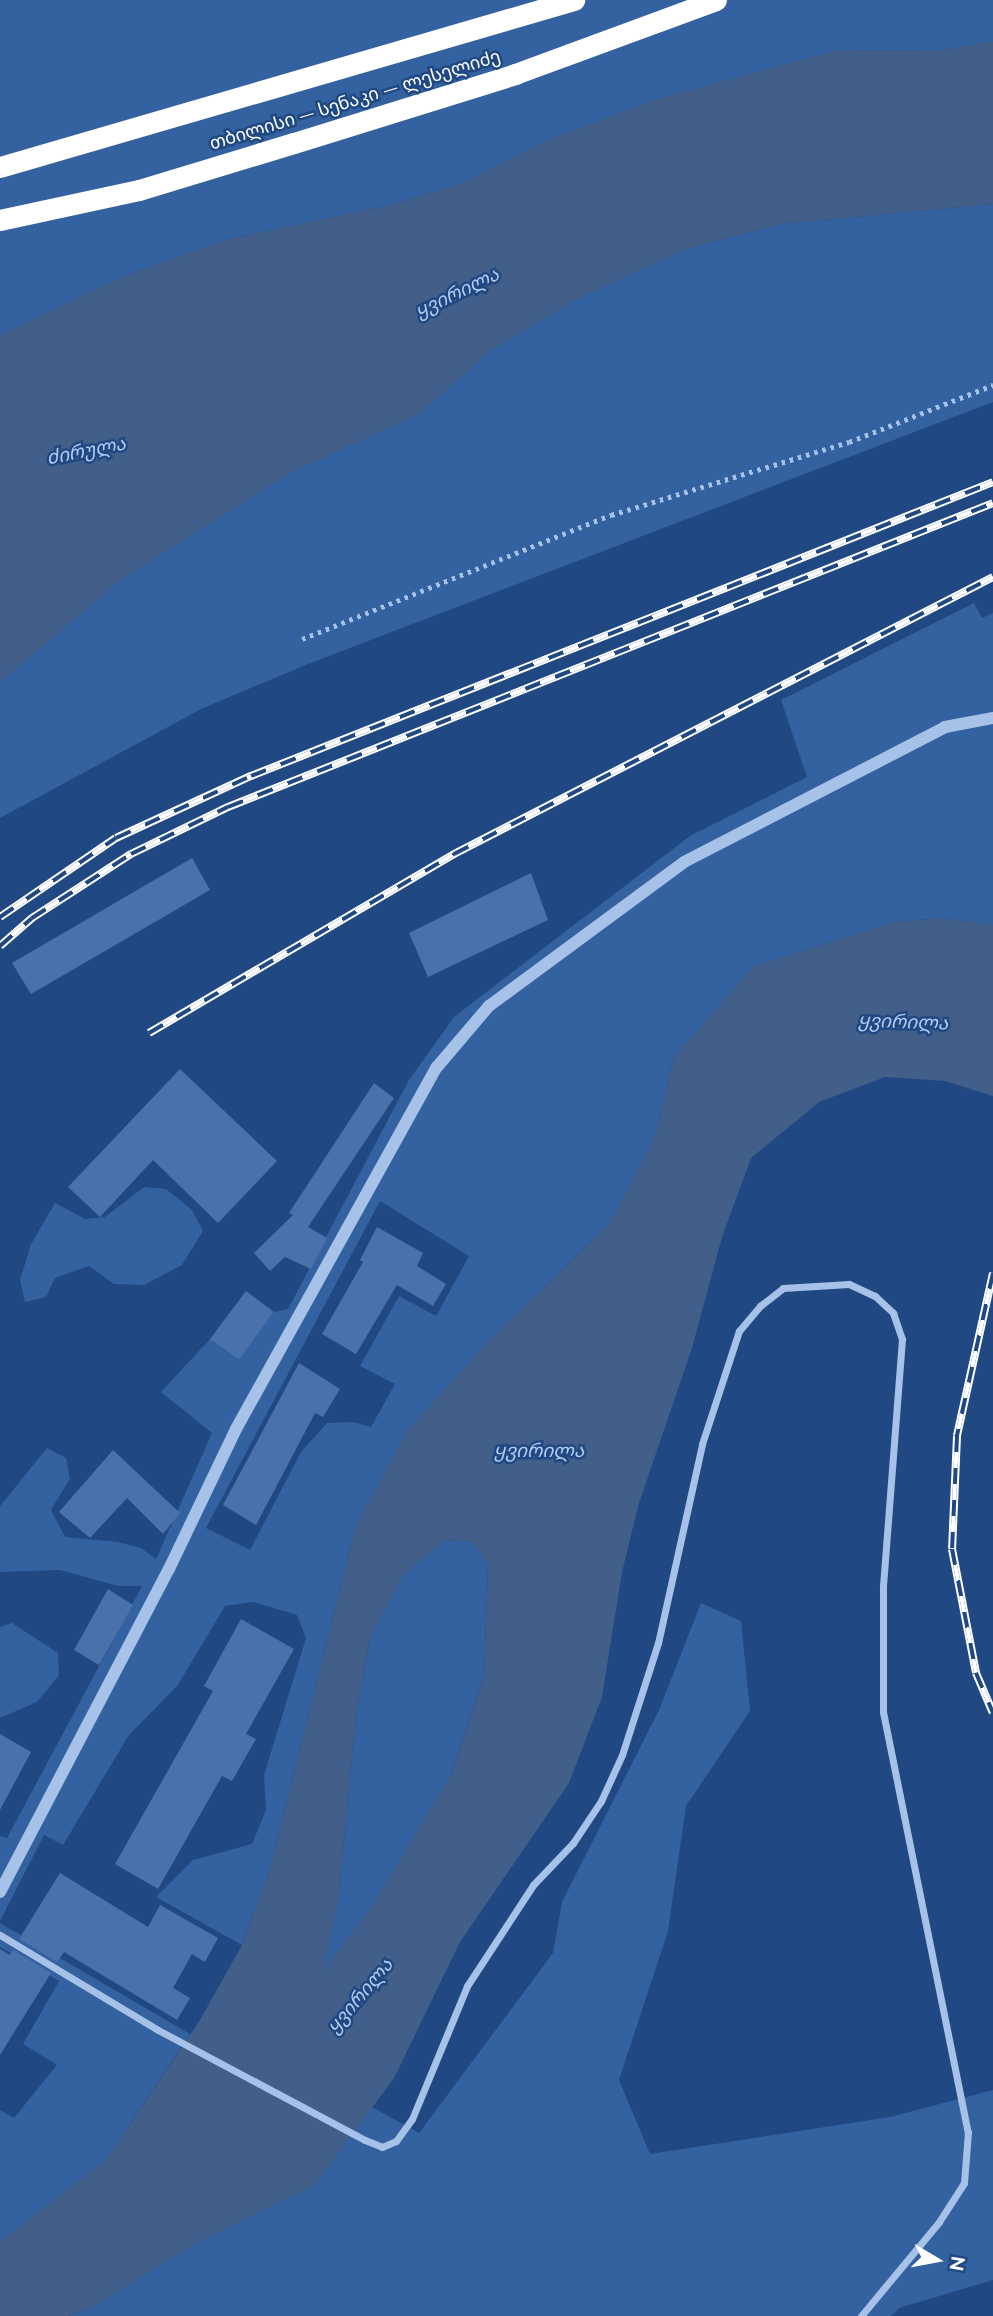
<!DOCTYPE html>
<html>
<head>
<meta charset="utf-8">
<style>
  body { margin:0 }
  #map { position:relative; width:993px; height:2316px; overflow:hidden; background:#204882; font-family:Raleway,"Noto Sans Georgian",sans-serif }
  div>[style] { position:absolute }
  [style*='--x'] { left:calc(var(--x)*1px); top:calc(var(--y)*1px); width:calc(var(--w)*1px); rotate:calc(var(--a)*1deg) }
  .green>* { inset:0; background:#3461a0 }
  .water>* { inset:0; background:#425f89 }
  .building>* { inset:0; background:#4971ab }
  .path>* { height:4.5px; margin-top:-2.25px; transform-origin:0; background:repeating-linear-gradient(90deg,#a7c2e8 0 3.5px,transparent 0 8.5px) }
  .minor>* { height:7px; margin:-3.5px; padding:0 3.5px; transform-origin:3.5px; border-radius:3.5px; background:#a7c2e8 }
  .tertiary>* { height:12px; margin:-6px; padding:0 6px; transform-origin:6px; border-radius:6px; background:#a7c2e8 }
  .motorway>* { height:21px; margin:-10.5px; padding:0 10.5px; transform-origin:10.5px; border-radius:10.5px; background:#fff }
  .rail>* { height:8px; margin-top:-4px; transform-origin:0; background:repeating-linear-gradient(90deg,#204882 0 16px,#fff 0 32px); box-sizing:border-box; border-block:2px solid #fff }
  span { translate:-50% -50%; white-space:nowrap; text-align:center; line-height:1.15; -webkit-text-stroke:5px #204882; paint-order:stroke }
  .street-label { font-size:18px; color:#fff }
  .water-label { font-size:19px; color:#b2cdf0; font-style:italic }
  .north { position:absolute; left:902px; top:2225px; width:70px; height:70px; -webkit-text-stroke:5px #204882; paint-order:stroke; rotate:100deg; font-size:19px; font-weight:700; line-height:28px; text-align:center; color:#fff }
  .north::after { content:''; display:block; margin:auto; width:24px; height:32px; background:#fff; clip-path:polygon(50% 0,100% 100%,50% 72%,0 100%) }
</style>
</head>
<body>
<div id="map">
  <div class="green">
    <div style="clip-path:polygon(0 0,993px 0,993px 41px,937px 51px,837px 50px,545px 141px,467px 181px,395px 204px,225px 240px,122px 277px,0 335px)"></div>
    <div style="clip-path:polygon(993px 204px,993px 402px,308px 664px,201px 709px,0 818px,0 682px,122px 579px,290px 473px,419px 414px,490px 351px,579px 298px,686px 249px,781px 224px)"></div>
    <div style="clip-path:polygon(evenodd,974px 603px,982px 618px,993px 613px,993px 925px,942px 918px,893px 922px,753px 967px,674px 1057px,654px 1140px,609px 1224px,486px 1344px,356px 1526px,270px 1869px,242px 1945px,156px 1897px,193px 1860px,252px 1844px,266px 1810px,264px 1775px,306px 1638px,297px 1615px,253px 1602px,225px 1606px,177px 1686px,129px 1735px,63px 1845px,44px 1835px,0 1921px,0 1836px,7px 1838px,142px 1586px,118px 1586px,60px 1570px,0 1572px,0 1506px,47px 1448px,66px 1458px,70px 1479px,51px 1510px,65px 1537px,118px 1542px,141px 1548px,156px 1559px,212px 1433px,161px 1392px,210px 1339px,239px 1360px,274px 1312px,288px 1309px,409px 1080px,454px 1017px,690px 836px,807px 777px,781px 700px,974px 603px,380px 1201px,469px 1256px,436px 1316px,399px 1296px,360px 1366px,395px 1384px,371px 1427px,354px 1422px,327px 1423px,301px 1452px,250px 1550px,206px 1528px,380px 1201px)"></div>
    <div style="clip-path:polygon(144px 1187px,166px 1189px,192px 1210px,203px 1231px,182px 1265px,144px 1285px,114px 1284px,89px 1266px,55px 1278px,46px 1297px,25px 1302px,20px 1280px,31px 1244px,55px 1203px,85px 1219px,105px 1217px)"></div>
    <div style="clip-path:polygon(446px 1540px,474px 1542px,488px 1565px,484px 1676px,451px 1775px,371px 1908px,322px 1972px,338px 1902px,356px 1715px,371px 1633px,405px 1573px)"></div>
    <div style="clip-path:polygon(701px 1603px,741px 1621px,750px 1711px,686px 1806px,668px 1931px,619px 2080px,650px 2154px,890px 2117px,993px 2090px,993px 2280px,899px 2308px,891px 2316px,68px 2316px,89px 2309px,195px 2244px,315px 2185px,372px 2107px,419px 2133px,553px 1953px,562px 1902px,659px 1710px)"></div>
    <div style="clip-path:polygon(12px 1623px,58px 1653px,59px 1675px,37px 1702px,0 1718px,0 1627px)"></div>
    <div style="clip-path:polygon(0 1923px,190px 2034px,106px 2160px,0 2241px,0 2110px,14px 2118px,57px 2065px,23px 2044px,59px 1981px,0 1947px)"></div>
  </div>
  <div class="water">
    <div style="clip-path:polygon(993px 41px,993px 204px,781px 224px,686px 249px,579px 298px,490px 351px,419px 414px,290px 473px,122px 579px,0 682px,0 335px,122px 277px,225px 240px,395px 204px,467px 181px,545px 141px,654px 100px,837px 50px,937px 51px)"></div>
    <div style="clip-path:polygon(evenodd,942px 918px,993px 925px,993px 1096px,945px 1081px,885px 1077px,819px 1102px,751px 1158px,722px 1237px,692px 1348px,639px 1503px,622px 1572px,602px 1697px,569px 1783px,460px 1942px,394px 2078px,315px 2185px,195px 2244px,89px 2309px,68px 2316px,0 2316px,0 2241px,106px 2160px,200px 2020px,242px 1945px,270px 1869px,356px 1526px,406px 1432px,486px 1344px,609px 1224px,654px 1140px,674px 1057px,753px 967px,893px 922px,942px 918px,446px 1540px,474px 1542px,488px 1565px,484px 1676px,451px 1775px,371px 1908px,323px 1970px,338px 1902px,356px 1715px,371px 1633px,405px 1573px,446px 1540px)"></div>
  </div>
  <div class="building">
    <div style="clip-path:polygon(192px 858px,210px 890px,31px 994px,12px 963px)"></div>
    <div style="clip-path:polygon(531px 873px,548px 920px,428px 977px,409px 933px)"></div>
    <div style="clip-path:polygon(180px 1069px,277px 1161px,218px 1223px,153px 1160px,100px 1217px,68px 1187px)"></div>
    <div style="clip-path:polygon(374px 1083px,394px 1098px,308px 1227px,327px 1238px,311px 1269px,285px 1257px,270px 1271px,254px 1253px,293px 1215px,289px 1213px)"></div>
    <div style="clip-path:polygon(377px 1227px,423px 1253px,417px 1266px,446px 1284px,433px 1306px,397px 1285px,356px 1354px,322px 1334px,363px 1262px,360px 1260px)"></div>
    <div style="clip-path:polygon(246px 1291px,274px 1312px,239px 1360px,210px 1339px)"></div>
    <div style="clip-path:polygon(299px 1363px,340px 1389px,323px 1417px,315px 1413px,256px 1525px,223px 1505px)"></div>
    <div style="clip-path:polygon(113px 1450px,180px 1513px,163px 1534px,127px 1498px,90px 1538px,59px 1512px)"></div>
    <div style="clip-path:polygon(108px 1589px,133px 1605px,99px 1665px,74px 1650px)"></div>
    <div style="clip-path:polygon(241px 1619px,294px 1649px,246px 1734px,256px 1739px,232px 1781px,222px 1776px,158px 1889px,115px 1864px,213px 1691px,204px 1686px)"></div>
    <div style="clip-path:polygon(0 1734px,31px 1752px,0 1810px)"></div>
    <div style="clip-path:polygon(60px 1873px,148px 1927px,160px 1905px,218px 1938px,205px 1962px,192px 1954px,173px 1988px,190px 1998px,177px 2020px,64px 1952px,57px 1962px,19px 1939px)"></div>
    <div style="clip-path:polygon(0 1949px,10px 1955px,13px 1950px,51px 1973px,0 2055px)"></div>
  </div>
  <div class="path">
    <div style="--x:302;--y:639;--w:333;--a:-21.9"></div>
    <div style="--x:611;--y:515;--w:249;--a:-17.1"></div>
    <div style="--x:849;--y:442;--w:155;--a:-21.6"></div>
  </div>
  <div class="minor">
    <div style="--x:0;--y:1935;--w:184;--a:31"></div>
    <div style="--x:158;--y:2030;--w:234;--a:28"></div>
    <div style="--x:365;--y:2140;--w:18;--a:22"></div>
    <div style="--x:382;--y:2147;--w:15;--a:-23"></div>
    <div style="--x:396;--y:2141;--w:27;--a:-54"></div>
    <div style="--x:412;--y:2119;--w:144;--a:-67.5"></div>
    <div style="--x:467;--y:1986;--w:121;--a:-56.8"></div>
    <div style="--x:533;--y:1885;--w:58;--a:-46.4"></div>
    <div style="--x:573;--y:1843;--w:50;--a:-56.3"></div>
    <div style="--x:601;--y:1801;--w:51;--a:-65.5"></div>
    <div style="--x:622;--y:1755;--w:118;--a:-72.2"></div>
    <div style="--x:658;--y:1643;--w:204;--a:-77.5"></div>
    <div style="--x:702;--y:1444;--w:119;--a:-71.9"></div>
    <div style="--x:739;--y:1331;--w:33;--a:-50"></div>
    <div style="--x:760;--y:1306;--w:29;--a:-38"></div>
    <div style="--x:783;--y:1288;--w:66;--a:-3.5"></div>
    <div style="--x:849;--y:1284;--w:29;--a:25"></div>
    <div style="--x:875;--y:1296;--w:25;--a:43"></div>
    <div style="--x:893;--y:1313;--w:28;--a:71"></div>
    <div style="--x:902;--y:1339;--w:247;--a:94.4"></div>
    <div style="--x:883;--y:1585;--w:127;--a:90"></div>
    <div style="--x:883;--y:1712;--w:429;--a:78.6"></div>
    <div style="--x:968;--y:2132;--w:51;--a:94.5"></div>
    <div style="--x:964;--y:2183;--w:46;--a:122.7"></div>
    <div style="--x:939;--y:2222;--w:122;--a:129.7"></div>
  </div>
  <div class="tertiary">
    <div style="--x:0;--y:1892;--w:365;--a:-62.4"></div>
    <div style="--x:169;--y:1569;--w:155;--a:-64.4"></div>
    <div style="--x:236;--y:1429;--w:414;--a:-61"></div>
    <div style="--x:437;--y:1067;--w:80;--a:-49.6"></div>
    <div style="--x:489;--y:1006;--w:242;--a:-36.4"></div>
    <div style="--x:684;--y:862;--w:294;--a:-27.3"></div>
    <div style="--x:945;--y:727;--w:49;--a:-10.6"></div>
  </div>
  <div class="motorway">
    <div style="--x:0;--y:167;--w:598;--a:-16.22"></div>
    <div style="--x:0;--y:220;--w:142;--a:-12.2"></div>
    <div style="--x:139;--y:190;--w:162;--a:-16.9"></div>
    <div style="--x:294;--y:143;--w:232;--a:-17.3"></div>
    <div style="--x:515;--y:74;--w:214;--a:-20.2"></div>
  </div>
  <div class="rail">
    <div style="--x:0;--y:917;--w:140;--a:-34.3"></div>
    <div style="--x:116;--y:838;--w:149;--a:-24.7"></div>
    <div style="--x:251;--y:776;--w:798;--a:-21.61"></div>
    <div style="--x:0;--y:946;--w:43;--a:-41.2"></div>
    <div style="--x:32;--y:918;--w:118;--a:-32.9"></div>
    <div style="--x:131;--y:854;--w:108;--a:-25.9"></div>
    <div style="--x:228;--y:807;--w:823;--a:-21.67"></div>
    <div style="--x:149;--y:1033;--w:354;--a:-30.4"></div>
    <div style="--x:454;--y:854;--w:606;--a:-27.2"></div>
    <div style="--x:993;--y:1273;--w:167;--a:102.5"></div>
    <div style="--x:957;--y:1436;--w:113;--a:92.5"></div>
    <div style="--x:952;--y:1549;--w:126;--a:79"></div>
    <div style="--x:976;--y:1673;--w:43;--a:67"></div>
  </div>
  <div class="street-label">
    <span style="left:355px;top:100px;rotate:-17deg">თბილისი — სენაკი — ლესელიძე</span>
  </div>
  <div class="water-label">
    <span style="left:457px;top:293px;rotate:-26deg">ყვირილა</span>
    <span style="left:86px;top:451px;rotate:-11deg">ძირულა</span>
    <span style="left:903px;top:1022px;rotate:2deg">ყვირილა</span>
    <span style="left:539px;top:1451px">ყვირილა</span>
    <span style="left:360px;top:1996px;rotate:-50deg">ყვირილა</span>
  </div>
  <div class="north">N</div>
</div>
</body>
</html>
